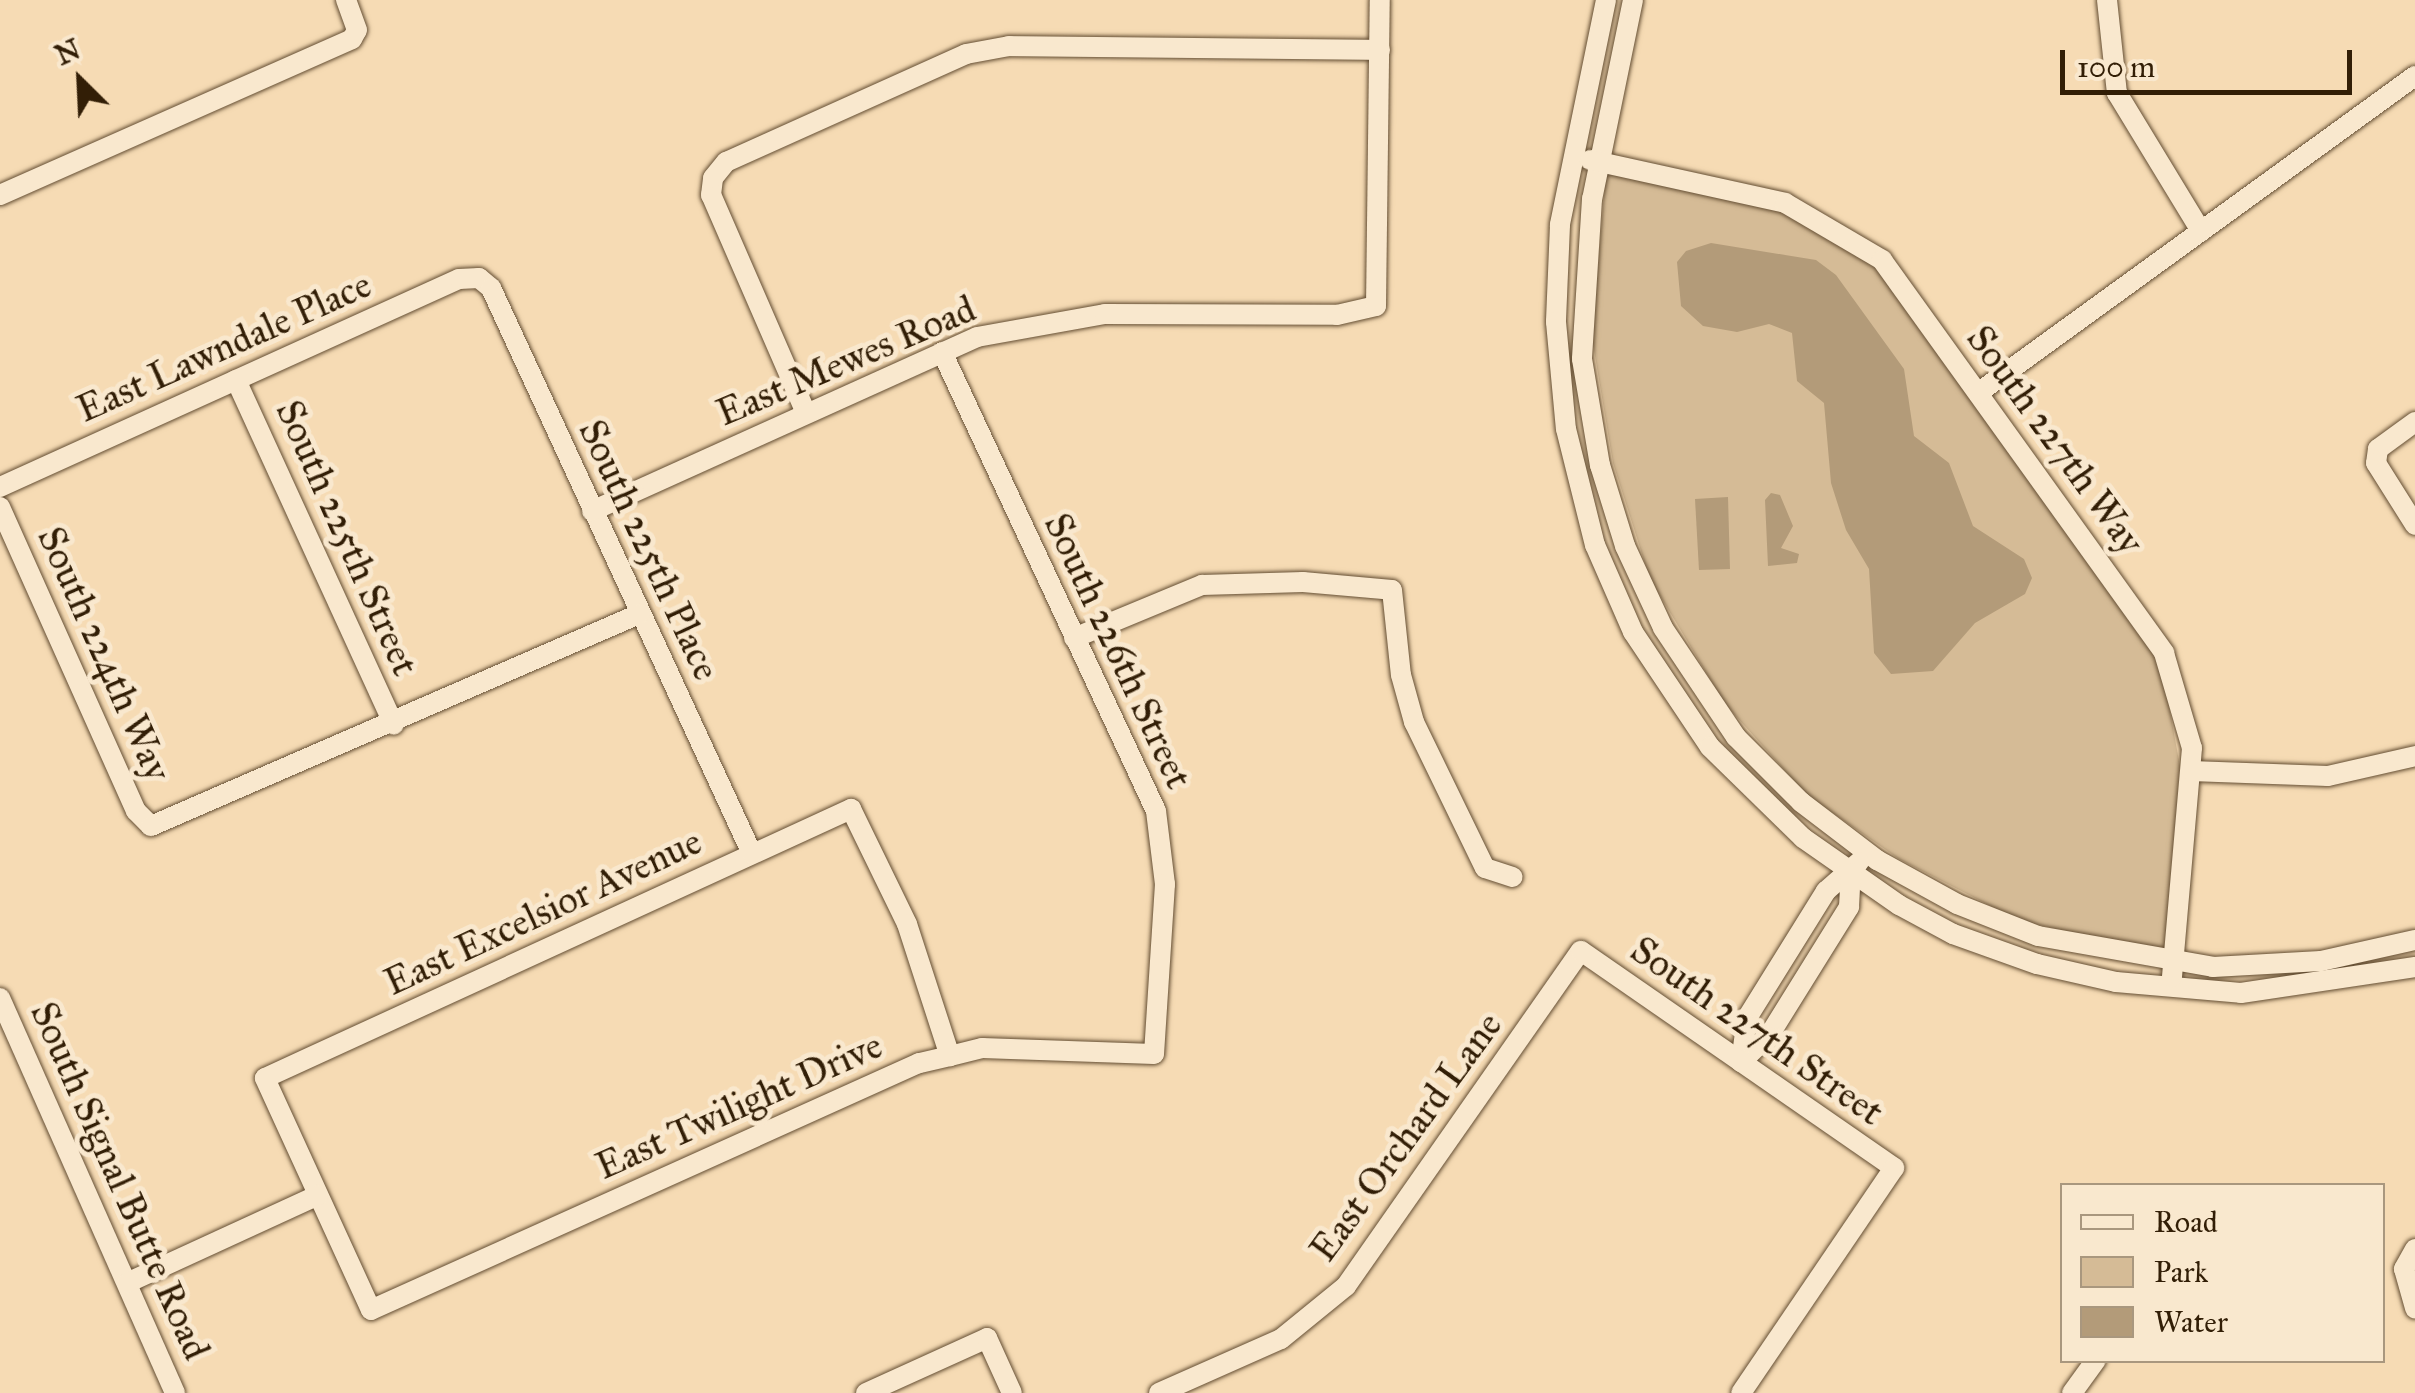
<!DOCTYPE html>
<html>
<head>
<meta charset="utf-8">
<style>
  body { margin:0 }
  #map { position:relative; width:2415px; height:1393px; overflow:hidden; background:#f6dbb4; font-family:"IM FELL Great Primer",serif }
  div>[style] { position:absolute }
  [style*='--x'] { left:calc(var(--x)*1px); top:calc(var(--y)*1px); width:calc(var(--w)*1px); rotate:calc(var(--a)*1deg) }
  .green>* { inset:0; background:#d5bb96 }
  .water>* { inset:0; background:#b39b79 }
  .roads { filter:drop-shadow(0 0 2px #634d32) drop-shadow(0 0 2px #634d32) }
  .street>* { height:20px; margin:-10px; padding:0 10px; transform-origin:10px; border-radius:10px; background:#f9e8ce }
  span { translate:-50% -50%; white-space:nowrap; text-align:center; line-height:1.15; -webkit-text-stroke:10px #f9e8ce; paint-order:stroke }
  .street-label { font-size:38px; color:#321e06 }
  .legend { position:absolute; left:2060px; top:1183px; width:325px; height:180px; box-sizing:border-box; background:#f9e8ce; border:2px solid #a9977e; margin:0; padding:12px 18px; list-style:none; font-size:30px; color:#321e06 }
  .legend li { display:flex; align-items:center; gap:20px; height:50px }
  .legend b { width:50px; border:2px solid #a9977e }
  .north { position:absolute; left:30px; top:30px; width:100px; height:100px; -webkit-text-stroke:8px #f9e8ce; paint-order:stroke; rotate:336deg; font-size:28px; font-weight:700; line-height:40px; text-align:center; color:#321e06 }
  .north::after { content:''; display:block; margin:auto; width:35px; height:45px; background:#321e06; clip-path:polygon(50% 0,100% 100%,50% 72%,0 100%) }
  .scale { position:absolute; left:2060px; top:50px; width:292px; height:45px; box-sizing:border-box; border:5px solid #321e06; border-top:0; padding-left:12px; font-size:30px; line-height:35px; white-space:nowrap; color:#321e06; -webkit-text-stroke:8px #f9e8ce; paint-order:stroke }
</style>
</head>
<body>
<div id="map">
  <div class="green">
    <div style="clip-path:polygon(1606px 173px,1790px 213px,1872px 263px,2161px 663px,2180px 766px,2164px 954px,2018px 920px,1899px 859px,1807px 795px,1725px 704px,1650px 579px,1613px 463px,1592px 338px)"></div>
  </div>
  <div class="water">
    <div style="clip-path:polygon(1711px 243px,1816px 260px,1836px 275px,1904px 369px,1914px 436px,1949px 463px,1973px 526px,2024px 559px,2032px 578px,2025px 594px,1975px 623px,1933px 671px,1891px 674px,1874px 653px,1869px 569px,1846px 530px,1831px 483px,1824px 403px,1797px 381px,1792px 333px,1769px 324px,1737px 332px,1703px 326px,1681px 306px,1677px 262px,1686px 251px)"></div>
    <div style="clip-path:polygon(1771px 493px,1780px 495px,1793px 526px,1781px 548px,1799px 554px,1797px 563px,1768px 566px,1765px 500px)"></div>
    <div style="clip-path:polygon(1728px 497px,1730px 569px,1699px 570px,1695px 499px)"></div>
  </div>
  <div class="roads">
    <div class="street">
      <div style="--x:1606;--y:0;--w:230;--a:101.6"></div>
      <div style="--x:1560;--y:225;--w:97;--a:92.4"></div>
      <div style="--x:1556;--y:322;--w:107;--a:84.7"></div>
      <div style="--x:1566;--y:429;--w:120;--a:76"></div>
      <div style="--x:1595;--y:545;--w:95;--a:66.4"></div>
      <div style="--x:1633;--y:632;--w:138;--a:56.2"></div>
      <div style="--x:1710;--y:747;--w:130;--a:44.4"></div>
      <div style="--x:1803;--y:838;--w:117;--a:34.9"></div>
      <div style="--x:1899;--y:905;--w:61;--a:28.2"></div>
      <div style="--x:1953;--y:934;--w:89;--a:19.7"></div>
      <div style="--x:2037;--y:964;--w:81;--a:12.8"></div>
      <div style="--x:2116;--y:982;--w:125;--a:5"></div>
      <div style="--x:2241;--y:993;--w:176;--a:-8.5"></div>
      <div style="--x:1633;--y:0;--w:203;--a:101.6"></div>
      <div style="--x:1592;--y:199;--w:160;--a:93.6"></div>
      <div style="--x:1582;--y:359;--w:108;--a:80.4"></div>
      <div style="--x:1600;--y:465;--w:85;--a:72.8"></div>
      <div style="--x:1625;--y:546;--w:90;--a:65.1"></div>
      <div style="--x:1663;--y:628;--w:131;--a:56.2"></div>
      <div style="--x:1736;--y:737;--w:92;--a:45"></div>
      <div style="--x:1801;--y:802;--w:96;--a:37.3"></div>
      <div style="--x:1877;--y:860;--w:91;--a:28.8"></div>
      <div style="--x:1957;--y:904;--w:87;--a:21.6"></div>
      <div style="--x:2038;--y:936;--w:178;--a:10"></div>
      <div style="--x:2213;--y:967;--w:108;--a:-3.2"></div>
      <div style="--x:2321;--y:961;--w:96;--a:-12.6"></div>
      <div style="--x:2107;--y:0;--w:94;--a:83.9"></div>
      <div style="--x:2117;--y:93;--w:162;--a:58.7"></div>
      <div style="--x:1590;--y:160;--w:200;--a:12.4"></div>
      <div style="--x:1785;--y:203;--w:113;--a:30.4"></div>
      <div style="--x:1882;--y:260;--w:484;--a:54.3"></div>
      <div style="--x:2164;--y:653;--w:99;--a:73.6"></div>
      <div style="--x:2192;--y:748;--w:230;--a:95"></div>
      <div style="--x:0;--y:195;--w:385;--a:-23.9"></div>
      <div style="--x:352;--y:39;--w:10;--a:-61"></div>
      <div style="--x:357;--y:30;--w:32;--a:-110"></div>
      <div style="--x:942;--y:352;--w:506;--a:65"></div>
      <div style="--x:1156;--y:811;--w:74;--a:83"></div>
      <div style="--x:1165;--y:884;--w:170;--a:93.7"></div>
      <div style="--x:1154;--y:1054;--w:172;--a:-178"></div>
      <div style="--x:982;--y:1048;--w:33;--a:166"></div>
      <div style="--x:950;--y:1056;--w:32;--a:167"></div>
      <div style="--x:919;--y:1063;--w:601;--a:155.74"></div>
      <div style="--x:371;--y:1310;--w:255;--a:-114.6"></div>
      <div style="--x:265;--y:1078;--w:645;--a:-24.66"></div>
      <div style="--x:851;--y:809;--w:128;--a:64"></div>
      <div style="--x:907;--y:924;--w:139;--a:72"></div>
      <div style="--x:236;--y:380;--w:379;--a:65.4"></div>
      <div style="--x:1978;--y:393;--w:540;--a:-35.96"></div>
      <div style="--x:806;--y:413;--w:238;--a:-113.5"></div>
      <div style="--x:711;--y:195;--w:17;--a:-83"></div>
      <div style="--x:713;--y:178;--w:21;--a:-51"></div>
      <div style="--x:726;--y:162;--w:263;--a:-24.2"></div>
      <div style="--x:966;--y:54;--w:44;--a:-10.5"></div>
      <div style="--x:1009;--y:46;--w:371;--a:0.6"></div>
      <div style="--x:2415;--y:422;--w:46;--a:143.9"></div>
      <div style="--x:2378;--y:449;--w:14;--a:98"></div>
      <div style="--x:2376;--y:463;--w:73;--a:57.8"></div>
      <div style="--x:0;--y:487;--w:504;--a:-24.38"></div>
      <div style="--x:459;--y:279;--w:20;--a:-3"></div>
      <div style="--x:479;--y:278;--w:16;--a:40"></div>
      <div style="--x:491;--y:288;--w:623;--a:65.24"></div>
      <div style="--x:0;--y:507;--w:333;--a:65.9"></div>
      <div style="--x:136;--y:811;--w:21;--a:45"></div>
      <div style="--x:151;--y:826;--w:532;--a:-23.48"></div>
      <div style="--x:592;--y:511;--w:422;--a:-24.3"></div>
      <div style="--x:977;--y:337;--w:130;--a:-10.2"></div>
      <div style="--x:1105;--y:314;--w:232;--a:0.2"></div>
      <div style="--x:1337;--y:315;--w:40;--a:-13"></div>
      <div style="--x:1376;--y:306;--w:306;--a:-89.3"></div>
      <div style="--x:1074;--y:638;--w:139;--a:-22.5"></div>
      <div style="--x:1202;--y:585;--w:101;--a:-1.7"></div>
      <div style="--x:1303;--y:582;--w:89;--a:5.1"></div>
      <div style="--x:1392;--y:590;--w:85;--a:84"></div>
      <div style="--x:1401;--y:675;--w:49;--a:74.5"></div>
      <div style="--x:1414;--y:722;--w:162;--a:64.1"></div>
      <div style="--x:1485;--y:868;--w:29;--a:18"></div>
      <div style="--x:2191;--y:771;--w:137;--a:2.1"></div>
      <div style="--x:2328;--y:776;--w:89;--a:-12.9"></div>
      <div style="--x:0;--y:998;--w:432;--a:66.1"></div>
      <div style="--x:1741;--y:1062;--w:44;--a:-82.2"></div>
      <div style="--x:1747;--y:1018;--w:150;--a:-58.1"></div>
      <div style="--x:1826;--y:891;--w:44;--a:-41.3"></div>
      <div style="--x:1741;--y:1062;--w:40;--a:-44"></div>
      <div style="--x:1770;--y:1034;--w:150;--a:-58.1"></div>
      <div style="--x:1849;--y:907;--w:34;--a:-87"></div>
      <div style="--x:2415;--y:1249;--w:23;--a:119"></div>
      <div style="--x:2404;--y:1269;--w:41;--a:74.2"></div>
      <div style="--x:127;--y:1283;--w:210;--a:-24.7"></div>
      <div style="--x:866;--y:1393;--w:133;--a:-24.4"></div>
      <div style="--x:987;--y:1338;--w:60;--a:65.6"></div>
      <div style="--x:1159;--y:1393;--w:133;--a:-23.9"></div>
      <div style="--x:1281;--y:1339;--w:84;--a:-39.2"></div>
      <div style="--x:1346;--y:1286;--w:409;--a:-55"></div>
      <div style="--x:1581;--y:951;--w:381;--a:34.7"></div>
      <div style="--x:1894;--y:1168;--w:272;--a:124.2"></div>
      <div style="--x:2072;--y:1393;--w:41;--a:-54"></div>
    </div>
  </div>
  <div class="street-label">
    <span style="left:224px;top:347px;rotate:-24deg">East Lawndale Place</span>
    <span style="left:846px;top:361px;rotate:-23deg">East Mewes Road</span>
    <span style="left:2055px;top:440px;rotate:54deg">South 227th Way</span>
    <span style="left:347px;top:538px;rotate:66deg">South 225th Street</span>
    <span style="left:649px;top:550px;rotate:65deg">South 225th Place</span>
    <span style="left:1118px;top:651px;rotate:65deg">South 226th Street</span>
    <span style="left:104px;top:654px;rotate:66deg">South 224th Way</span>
    <span style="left:543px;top:912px;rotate:-25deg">East Excelsior Avenue</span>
    <span style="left:1757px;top:1031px;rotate:35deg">South 227th Street</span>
    <span style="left:739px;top:1106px;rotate:-24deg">East Twilight Drive</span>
    <span style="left:1406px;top:1137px;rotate:-54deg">East Orchard Lane</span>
    <span style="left:120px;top:1181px;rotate:66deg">South Signal Butte Road</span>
  </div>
  <ul class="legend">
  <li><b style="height:12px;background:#f9e8ce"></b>Road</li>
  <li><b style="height:28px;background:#d5bb96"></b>Park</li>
  <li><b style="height:28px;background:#b39b79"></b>Water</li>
  </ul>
  <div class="north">N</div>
  <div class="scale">100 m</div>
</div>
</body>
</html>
